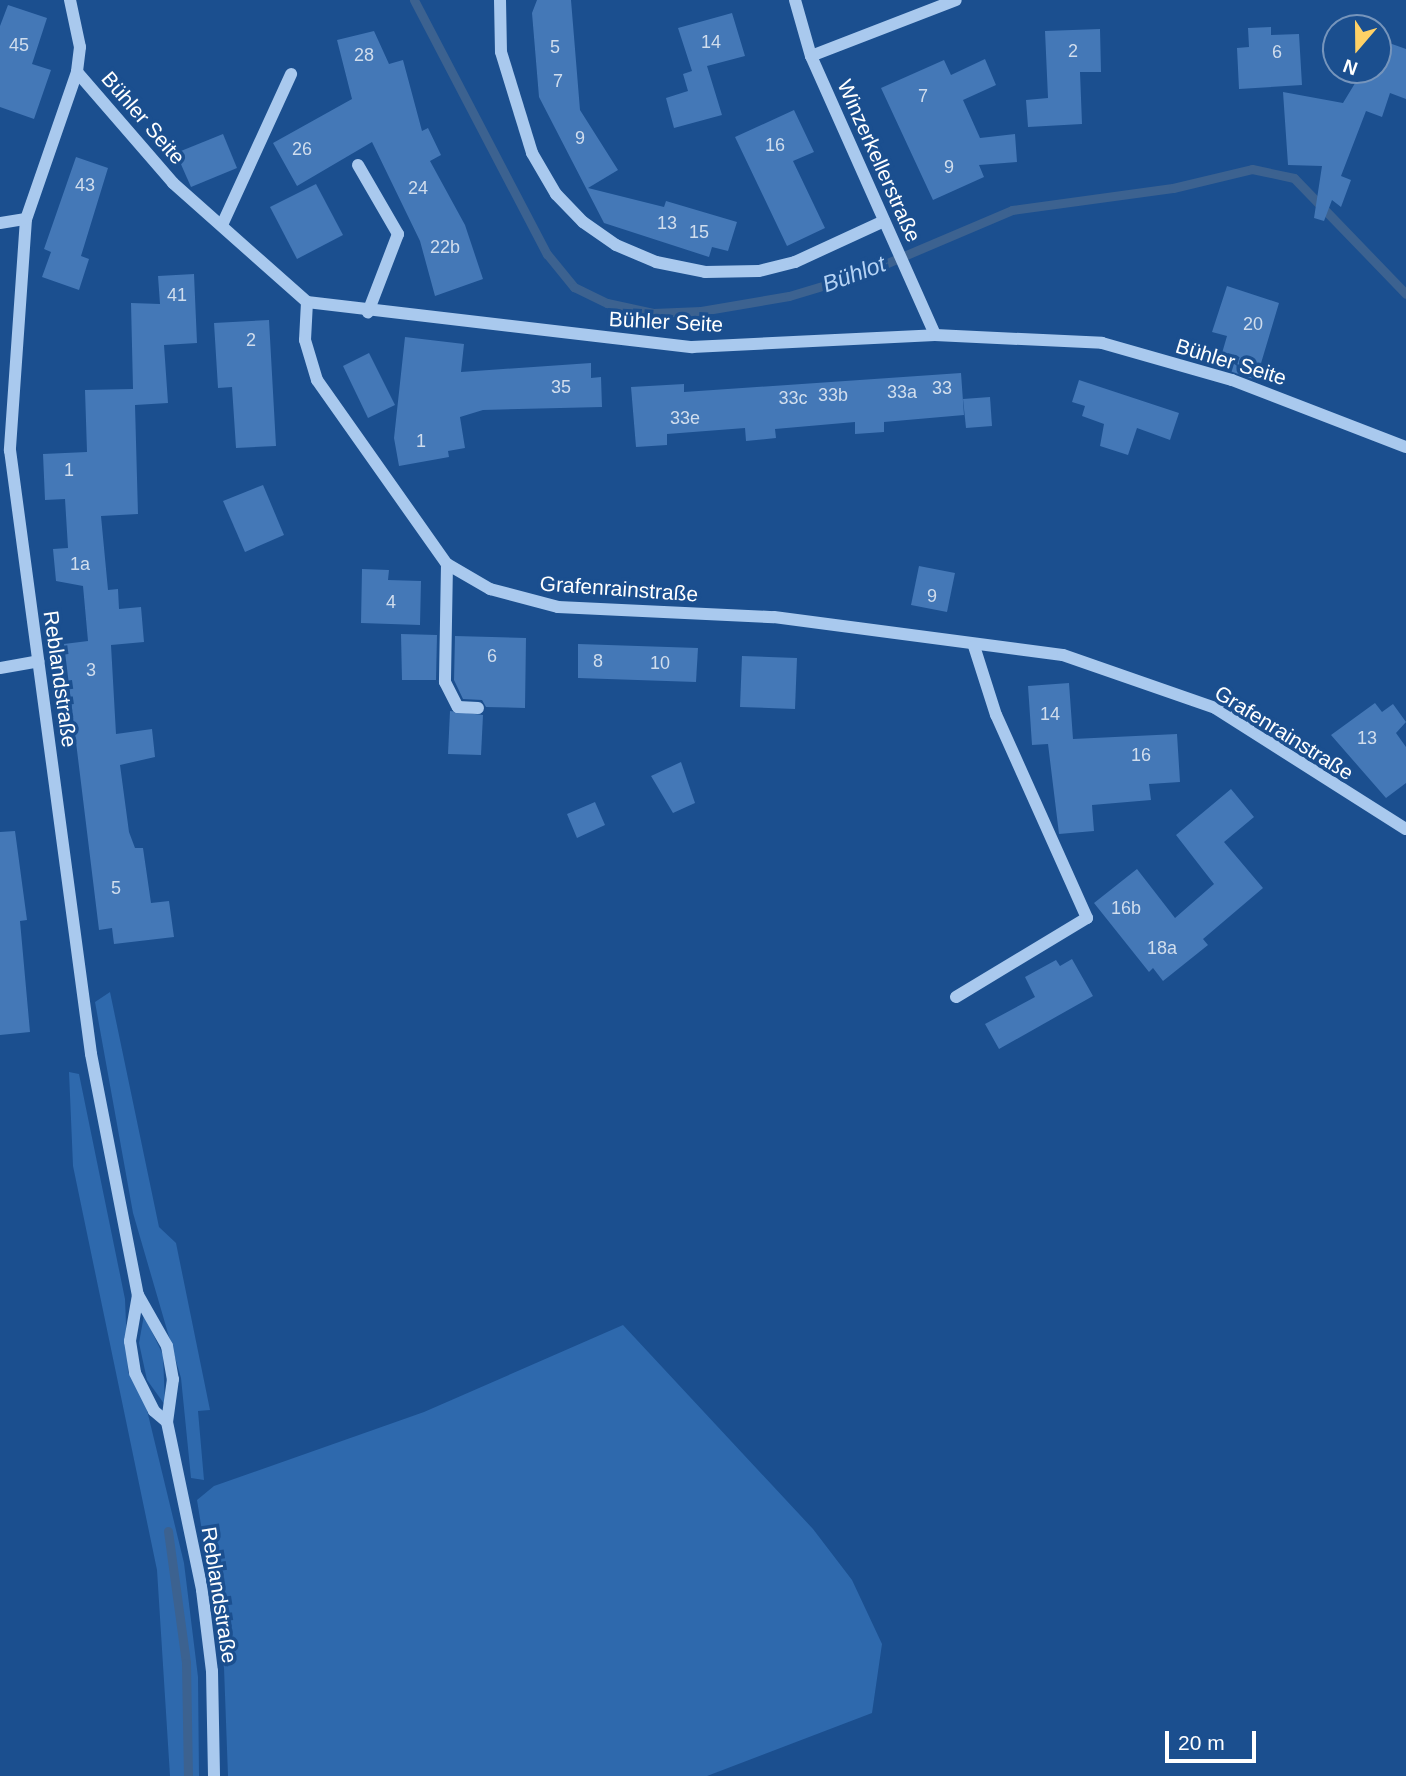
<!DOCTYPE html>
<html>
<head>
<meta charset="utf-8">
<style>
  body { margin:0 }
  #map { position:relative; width:1406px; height:1776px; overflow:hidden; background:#1b4f8f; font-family:Arial,sans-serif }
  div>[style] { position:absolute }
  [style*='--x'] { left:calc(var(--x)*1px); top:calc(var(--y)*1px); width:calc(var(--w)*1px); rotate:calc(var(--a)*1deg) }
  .green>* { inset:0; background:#2e69ad }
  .stream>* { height:9px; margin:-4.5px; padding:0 4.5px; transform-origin:4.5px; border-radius:4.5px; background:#3c6290 }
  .building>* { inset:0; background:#4478b7 }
  .minor>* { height:12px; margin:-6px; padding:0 6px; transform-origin:6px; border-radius:6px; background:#a9c9ee }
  span { translate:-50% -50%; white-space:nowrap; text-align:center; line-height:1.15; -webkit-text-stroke:7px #1b4f8f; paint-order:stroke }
  .number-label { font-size:18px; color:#d0dded }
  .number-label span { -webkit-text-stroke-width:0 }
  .street-label { font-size:21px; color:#fff }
  .water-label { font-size:23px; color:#b5d3f5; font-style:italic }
  .north { position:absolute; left:1322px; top:14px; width:70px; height:70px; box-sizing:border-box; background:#1b4f8f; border:2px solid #7695bc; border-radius:50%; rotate:200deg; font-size:19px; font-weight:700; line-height:28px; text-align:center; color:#fff }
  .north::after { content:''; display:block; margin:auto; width:24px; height:32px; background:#ffd166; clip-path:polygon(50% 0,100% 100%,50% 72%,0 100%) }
  .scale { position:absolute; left:1165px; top:1731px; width:91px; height:32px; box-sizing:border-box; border:4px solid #fff; border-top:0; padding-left:9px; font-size:21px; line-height:24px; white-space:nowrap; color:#fff; -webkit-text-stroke:5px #1b4f8f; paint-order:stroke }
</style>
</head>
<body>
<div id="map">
  <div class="green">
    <div style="clip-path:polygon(110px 992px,159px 1227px,176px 1243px,210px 1410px,198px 1411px,204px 1480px,191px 1478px,181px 1378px,133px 1213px,95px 1002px)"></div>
    <div style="clip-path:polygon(69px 1072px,79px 1074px,125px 1299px,128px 1372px,146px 1406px,184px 1563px,198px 1677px,199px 1776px,170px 1776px,157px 1570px,73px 1166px)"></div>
    <div style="clip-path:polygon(144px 1315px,163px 1355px,165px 1405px,147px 1380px,139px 1343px)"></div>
    <div style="clip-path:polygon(623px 1325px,813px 1529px,852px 1580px,882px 1644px,872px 1713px,707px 1776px,228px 1776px,224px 1668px,197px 1500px,214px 1486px,424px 1412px)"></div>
  </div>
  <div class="stream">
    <div style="--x:414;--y:0;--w:287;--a:62.4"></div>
    <div style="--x:547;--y:254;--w:43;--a:50.7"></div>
    <div style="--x:574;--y:287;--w:37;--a:26"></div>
    <div style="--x:607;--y:303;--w:47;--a:12.3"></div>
    <div style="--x:653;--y:313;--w:48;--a:-2.4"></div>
    <div style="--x:701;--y:311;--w:89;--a:-9.7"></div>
    <div style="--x:789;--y:296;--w:73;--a:-16.7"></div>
    <div style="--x:859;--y:275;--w:166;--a:-23"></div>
    <div style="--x:1012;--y:210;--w:162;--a:-7.8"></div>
    <div style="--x:1173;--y:188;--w:81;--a:-13.5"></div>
    <div style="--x:1252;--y:169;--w:43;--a:12.1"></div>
    <div style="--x:1294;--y:178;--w:161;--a:46"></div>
    <div style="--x:168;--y:1531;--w:133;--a:82.2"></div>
    <div style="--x:186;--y:1663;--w:113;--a:89"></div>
  </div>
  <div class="building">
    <div style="clip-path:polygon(537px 0,571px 0,580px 110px,618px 170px,588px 188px,664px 207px,666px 201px,737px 222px,728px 251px,712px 247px,709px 257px,604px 223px,539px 97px,532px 13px)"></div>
    <div style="clip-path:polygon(8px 5px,47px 18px,32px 64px,51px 70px,34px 119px,0 107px,0 26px)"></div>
    <div style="clip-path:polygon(732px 13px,745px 56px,707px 66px,722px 115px,674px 128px,666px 98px,688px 91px,683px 74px,692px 71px,678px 28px)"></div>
    <div style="clip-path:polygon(1271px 27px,1271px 35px,1299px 34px,1302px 85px,1239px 89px,1237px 48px,1249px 47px,1248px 28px)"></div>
    <div style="clip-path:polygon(1100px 29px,1101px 72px,1080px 72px,1082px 124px,1028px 127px,1026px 100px,1048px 98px,1045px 31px)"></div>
    <div style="clip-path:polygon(374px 31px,389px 64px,403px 60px,422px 131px,428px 128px,441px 155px,430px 161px,465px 225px,483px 279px,435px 296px,420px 241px,372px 142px,297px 186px,273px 143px,352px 99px,337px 40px)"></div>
    <div style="clip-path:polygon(1378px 39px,1406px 49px,1406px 99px,1390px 93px,1382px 117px,1366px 111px,1341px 176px,1351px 180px,1341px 207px,1332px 200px,1324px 221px,1314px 218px,1322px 166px,1288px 165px,1283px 92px,1343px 103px,1363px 70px,1378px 70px)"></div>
    <div style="clip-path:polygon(985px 59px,996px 85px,963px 100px,980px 138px,1015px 134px,1017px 162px,979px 165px,984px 177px,933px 200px,881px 88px,944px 60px,951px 75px)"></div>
    <div style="clip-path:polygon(794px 110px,814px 152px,793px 161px,825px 228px,787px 246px,735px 137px)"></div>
    <div style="clip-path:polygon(223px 134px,237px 168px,191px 187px,176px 153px)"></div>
    <div style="clip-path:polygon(76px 157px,108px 168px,81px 256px,89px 259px,79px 290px,42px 277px,51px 252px,44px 249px)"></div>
    <div style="clip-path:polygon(316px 184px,343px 235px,297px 259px,270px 207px)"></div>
    <div style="clip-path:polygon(194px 274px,197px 343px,164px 345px,168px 403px,135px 405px,138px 514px,101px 516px,108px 590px,118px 589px,119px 609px,141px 607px,144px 642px,111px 645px,116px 734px,152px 729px,155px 757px,120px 765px,129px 832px,135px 848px,143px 848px,151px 903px,169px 901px,174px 937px,114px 944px,112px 928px,99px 930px,64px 644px,88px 641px,83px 586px,56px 581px,53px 549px,68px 548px,65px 499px,45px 500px,43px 454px,87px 452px,85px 390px,133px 389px,131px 303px,160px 304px,158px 276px)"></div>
    <div style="clip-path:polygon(1227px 286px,1279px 303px,1256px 380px,1218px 367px,1227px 336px,1212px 332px)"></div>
    <div style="clip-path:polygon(269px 320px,276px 446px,236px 448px,232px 387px,218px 388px,214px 323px)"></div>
    <div style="clip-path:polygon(405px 337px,464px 344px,461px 372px,591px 363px,591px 378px,601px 377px,602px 407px,483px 410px,460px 417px,465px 448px,448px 451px,449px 457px,399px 466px,394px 438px)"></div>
    <div style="clip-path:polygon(369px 353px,395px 405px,368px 418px,343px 366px)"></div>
    <div style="clip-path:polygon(961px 373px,964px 415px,884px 422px,884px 432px,855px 434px,855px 422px,775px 429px,776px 438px,746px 441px,745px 428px,667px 434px,667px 445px,636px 447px,631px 387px,684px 384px,684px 392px)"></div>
    <div style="clip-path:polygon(1079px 380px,1179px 413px,1170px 440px,1137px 428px,1128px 455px,1100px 446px,1104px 424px,1082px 416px,1085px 406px,1072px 402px)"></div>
    <div style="clip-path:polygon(990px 397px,992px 426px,966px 428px,963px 399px)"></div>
    <div style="clip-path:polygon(263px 485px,284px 535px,245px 552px,223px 501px)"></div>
    <div style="clip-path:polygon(919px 566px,955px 573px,947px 612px,911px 605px)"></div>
    <div style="clip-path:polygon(362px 569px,389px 570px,388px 580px,421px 581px,420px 625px,361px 623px)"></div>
    <div style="clip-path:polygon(401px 634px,437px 635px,436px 680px,402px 680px)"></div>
    <div style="clip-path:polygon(455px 636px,526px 638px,525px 708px,486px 707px,482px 700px,463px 699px,454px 680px)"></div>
    <div style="clip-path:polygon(578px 644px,698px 648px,696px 682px,578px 678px)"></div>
    <div style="clip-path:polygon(742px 656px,797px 658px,795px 709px,740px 707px)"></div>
    <div style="clip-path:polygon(1069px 683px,1073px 739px,1177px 734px,1180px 782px,1149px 784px,1151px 800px,1092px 805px,1094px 831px,1059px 834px,1048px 744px,1032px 745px,1028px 686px)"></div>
    <div style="clip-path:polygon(1375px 703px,1382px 712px,1393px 704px,1406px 722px,1396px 733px,1406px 747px,1406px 783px,1386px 798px,1331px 735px)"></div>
    <div style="clip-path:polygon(450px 711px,483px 715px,481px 755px,448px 754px)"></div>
    <div style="clip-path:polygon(681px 762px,695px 803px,673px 813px,651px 776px)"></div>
    <div style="clip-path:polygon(1231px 789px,1254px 817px,1224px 842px,1263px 888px,1203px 939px,1208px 945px,1163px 981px,1153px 968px,1149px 972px,1094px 903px,1137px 869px,1175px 918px,1214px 884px,1176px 835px)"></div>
    <div style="clip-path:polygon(595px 802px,605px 825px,577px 838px,567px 814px)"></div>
    <div style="clip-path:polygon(15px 831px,27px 920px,20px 921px,30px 1032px,0 1035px,0 832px)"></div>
    <div style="clip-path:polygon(1072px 959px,1093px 996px,999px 1049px,985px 1024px,1035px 997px,1025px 977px,1056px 960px,1060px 966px)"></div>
  </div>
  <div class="minor">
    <div style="--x:70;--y:0;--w:48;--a:78"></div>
    <div style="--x:80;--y:47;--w:25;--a:97"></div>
    <div style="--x:77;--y:72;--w:156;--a:109.1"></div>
    <div style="--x:26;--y:219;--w:232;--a:94"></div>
    <div style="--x:10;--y:450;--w:609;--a:82.36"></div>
    <div style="--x:91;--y:1054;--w:246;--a:79"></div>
    <div style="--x:138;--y:1295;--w:59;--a:60.4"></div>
    <div style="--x:167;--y:1346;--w:34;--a:80"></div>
    <div style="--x:173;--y:1379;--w:43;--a:97.9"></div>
    <div style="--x:167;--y:1422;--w:172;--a:78.2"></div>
    <div style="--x:202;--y:1590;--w:82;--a:83"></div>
    <div style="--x:212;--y:1671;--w:105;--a:88.9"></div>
    <div style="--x:500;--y:0;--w:52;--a:88.9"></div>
    <div style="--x:501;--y:52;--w:106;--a:72.9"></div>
    <div style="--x:532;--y:153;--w:48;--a:59.7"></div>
    <div style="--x:556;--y:194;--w:39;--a:46"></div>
    <div style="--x:583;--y:222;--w:40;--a:34.9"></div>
    <div style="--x:616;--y:245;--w:43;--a:23"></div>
    <div style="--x:656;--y:262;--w:50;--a:11.5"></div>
    <div style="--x:705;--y:272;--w:54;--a:-1.1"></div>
    <div style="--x:759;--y:271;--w:37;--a:-14"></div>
    <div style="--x:795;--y:262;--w:98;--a:-24.7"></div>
    <div style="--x:795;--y:0;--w:58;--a:74.1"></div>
    <div style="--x:811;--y:56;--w:305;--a:66"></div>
    <div style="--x:811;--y:56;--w:155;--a:-21.1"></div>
    <div style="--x:77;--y:72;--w:147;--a:49.1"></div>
    <div style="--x:173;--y:183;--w:179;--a:41.6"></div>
    <div style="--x:307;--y:302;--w:388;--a:6.7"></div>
    <div style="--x:692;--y:347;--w:243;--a:-2.8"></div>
    <div style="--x:935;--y:335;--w:167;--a:2.7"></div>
    <div style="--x:1102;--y:343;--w:135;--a:15.9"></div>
    <div style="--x:1232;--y:380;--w:186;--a:21.1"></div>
    <div style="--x:358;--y:165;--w:80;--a:59.9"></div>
    <div style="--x:398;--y:234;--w:84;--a:111"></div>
    <div style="--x:0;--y:223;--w:26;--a:-9"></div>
    <div style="--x:222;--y:225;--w:166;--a:-65.4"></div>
    <div style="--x:307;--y:302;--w:38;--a:93"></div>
    <div style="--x:305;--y:340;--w:42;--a:73.3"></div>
    <div style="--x:317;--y:380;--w:225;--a:54.8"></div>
    <div style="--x:447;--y:564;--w:50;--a:30.2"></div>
    <div style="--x:490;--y:589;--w:70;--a:14.8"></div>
    <div style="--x:558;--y:607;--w:216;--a:2.7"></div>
    <div style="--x:774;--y:617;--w:291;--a:7.5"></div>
    <div style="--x:1063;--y:655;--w:161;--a:19.2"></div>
    <div style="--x:1215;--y:708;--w:226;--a:32.4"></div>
    <div style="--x:447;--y:564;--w:118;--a:91"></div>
    <div style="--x:445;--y:682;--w:28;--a:63"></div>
    <div style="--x:458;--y:707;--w:20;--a:3"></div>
    <div style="--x:0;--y:668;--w:39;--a:-10"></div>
    <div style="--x:956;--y:997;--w:153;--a:-31.1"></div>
    <div style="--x:1087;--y:918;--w:222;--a:-114.1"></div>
    <div style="--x:996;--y:715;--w:72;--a:-107.7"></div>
    <div style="--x:138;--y:1295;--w:47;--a:99.9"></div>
    <div style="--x:130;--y:1341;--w:32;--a:81"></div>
    <div style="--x:135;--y:1373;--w:42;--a:63.4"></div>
    <div style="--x:154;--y:1411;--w:17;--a:40"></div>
  </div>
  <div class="number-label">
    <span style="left:711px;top:42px">14</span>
    <span style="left:19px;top:45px">45</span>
    <span style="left:555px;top:47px">5</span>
    <span style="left:1073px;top:51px">2</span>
    <span style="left:1277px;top:52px">6</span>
    <span style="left:364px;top:55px">28</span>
    <span style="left:558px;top:81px">7</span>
    <span style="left:923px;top:96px">7</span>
    <span style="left:580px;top:138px">9</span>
    <span style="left:775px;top:145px">16</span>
    <span style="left:302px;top:149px">26</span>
    <span style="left:949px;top:167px">9</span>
    <span style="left:85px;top:185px">43</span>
    <span style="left:418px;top:188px">24</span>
    <span style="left:667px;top:223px">13</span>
    <span style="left:699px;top:232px">15</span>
    <span style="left:445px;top:247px">22b</span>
    <span style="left:177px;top:295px">41</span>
    <span style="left:1253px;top:324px">20</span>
    <span style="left:251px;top:340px">2</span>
    <span style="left:561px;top:387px">35</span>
    <span style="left:942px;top:388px">33</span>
    <span style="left:902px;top:392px">33a</span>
    <span style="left:833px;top:395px">33b</span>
    <span style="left:793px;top:398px">33c</span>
    <span style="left:685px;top:418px">33e</span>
    <span style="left:421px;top:441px">1</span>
    <span style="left:69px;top:470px">1</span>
    <span style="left:80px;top:564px">1a</span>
    <span style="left:932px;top:596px">9</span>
    <span style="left:391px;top:602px">4</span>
    <span style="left:492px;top:656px">6</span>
    <span style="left:598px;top:661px">8</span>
    <span style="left:660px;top:663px">10</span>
    <span style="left:91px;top:670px">3</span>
    <span style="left:1050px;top:714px">14</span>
    <span style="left:1367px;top:738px">13</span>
    <span style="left:1141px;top:755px">16</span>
    <span style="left:116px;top:888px">5</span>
    <span style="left:1126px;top:908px">16b</span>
    <span style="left:1162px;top:948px">18a</span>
  </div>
  <div class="street-label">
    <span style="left:143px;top:118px;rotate:49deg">Bühler Seite</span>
    <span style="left:879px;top:161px;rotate:66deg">Winzerkellerstraße</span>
    <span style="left:666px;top:322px;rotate:3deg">Bühler Seite</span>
    <span style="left:1231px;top:362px;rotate:17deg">Bühler Seite</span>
    <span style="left:619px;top:589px;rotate:4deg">Grafenrainstraße</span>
    <span style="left:60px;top:679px;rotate:82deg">Reblandstraße</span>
    <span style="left:1284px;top:733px;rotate:32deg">Grafenrainstraße</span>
    <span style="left:219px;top:1595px;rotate:81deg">Reblandstraße</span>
  </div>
  <div class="water-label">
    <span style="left:854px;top:274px;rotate:-20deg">Bühlot</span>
  </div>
  <div class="north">N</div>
  <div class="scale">20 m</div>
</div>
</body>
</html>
